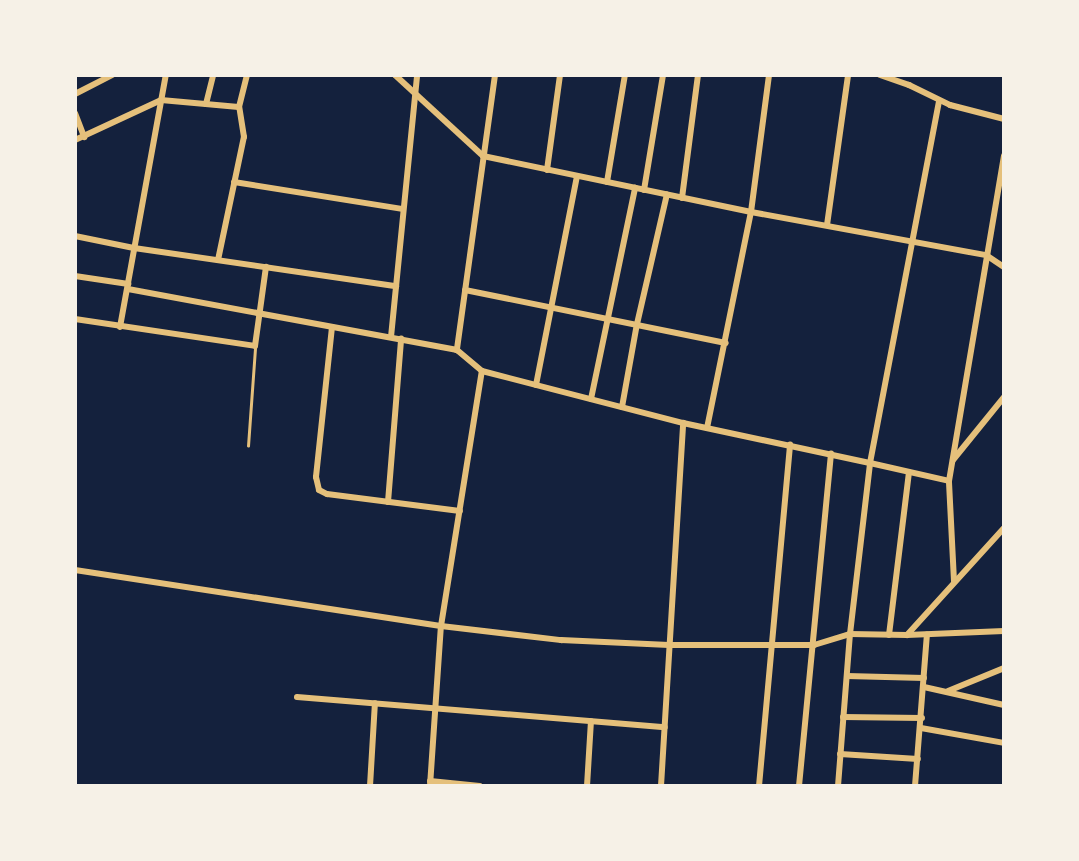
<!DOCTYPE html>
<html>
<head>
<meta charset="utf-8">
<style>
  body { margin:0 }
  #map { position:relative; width:1079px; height:861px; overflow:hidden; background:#14213d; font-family:Raleway,sans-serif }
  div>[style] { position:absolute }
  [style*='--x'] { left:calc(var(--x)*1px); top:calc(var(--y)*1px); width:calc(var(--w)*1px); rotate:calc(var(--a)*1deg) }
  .service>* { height:2.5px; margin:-1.25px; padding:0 1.25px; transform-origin:1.25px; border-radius:1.25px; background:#e5c07b }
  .minor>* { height:6px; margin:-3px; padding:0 3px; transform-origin:3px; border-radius:3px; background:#e5c07b }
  span { translate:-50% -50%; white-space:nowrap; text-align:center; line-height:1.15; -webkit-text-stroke:7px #f6f1e7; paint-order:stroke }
  .frame { position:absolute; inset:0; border:77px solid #f6f1e7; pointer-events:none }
</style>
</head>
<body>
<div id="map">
  <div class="service">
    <div style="--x:248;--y:446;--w:98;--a:-85.9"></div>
  </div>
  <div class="minor">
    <div style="--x:395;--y:75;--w:120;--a:42.6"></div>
    <div style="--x:483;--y:156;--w:274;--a:11.8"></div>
    <div style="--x:751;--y:212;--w:239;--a:10.4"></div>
    <div style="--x:986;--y:255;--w:22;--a:34"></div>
    <div style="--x:495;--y:75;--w:278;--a:97.9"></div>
    <div style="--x:457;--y:350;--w:33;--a:40"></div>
    <div style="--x:482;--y:371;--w:208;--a:14.5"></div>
    <div style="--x:683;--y:423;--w:191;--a:12.1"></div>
    <div style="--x:870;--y:463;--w:369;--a:-79.2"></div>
    <div style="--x:880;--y:75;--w:31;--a:19"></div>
    <div style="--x:909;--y:85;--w:46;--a:26"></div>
    <div style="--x:950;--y:105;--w:56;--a:14.5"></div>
    <div style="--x:75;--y:94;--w:42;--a:-27.2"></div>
    <div style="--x:206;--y:104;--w:30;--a:-76"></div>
    <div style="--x:75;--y:113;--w:26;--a:69"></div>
    <div style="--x:75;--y:140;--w:95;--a:-24.9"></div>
    <div style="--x:161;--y:100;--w:78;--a:5.1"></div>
    <div style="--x:547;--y:170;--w:96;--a:-82.2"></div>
    <div style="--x:234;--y:182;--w:170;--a:9.1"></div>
    <div style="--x:607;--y:182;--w:109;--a:-80.5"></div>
    <div style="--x:644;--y:190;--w:117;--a:-80.6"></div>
    <div style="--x:682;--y:198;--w:124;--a:-82.6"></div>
    <div style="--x:827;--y:225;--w:151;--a:-82"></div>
    <div style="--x:75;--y:236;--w:60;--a:11.5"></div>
    <div style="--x:134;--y:248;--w:265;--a:8.3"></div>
    <div style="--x:218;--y:260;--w:126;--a:-78.1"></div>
    <div style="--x:244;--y:137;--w:30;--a:-99"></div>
    <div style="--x:239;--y:107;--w:33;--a:-76"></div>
    <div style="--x:75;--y:276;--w:54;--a:8.6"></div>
    <div style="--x:128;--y:289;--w:335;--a:10.5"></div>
    <div style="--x:465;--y:290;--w:266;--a:11.5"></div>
    <div style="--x:75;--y:319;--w:182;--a:8.5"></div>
    <div style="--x:255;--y:346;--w:80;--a:-82.1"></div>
    <div style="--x:120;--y:327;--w:256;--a:-79.7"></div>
    <div style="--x:332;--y:327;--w:151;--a:96.1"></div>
    <div style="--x:316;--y:477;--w:13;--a:77"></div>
    <div style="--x:319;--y:490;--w:9;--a:27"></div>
    <div style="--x:327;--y:494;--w:134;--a:7.3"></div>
    <div style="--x:391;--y:337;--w:263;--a:-84.3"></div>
    <div style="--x:536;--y:385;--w:213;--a:-78.9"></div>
    <div style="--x:591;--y:399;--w:216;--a:-78.2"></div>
    <div style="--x:622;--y:407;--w:84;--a:-79.8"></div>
    <div style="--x:637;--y:324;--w:133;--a:-77"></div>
    <div style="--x:707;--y:428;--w:220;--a:-78.5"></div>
    <div style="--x:751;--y:212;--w:138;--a:-82.5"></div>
    <div style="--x:953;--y:460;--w:81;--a:-51"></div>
    <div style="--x:388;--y:502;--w:164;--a:-85.4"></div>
    <div style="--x:75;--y:570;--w:370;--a:8.7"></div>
    <div style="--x:441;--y:626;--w:121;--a:6.7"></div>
    <div style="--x:561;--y:640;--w:108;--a:2.7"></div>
    <div style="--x:669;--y:645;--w:145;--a:0"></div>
    <div style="--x:814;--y:645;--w:38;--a:-17"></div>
    <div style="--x:850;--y:634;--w:57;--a:1"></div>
    <div style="--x:907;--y:635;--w:144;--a:-47.8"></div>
    <div style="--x:954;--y:581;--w:100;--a:-92.9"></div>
    <div style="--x:949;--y:481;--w:330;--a:-80.4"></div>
    <div style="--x:889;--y:635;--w:164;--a:-83"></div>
    <div style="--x:907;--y:635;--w:97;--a:-2.4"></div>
    <div style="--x:847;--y:676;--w:77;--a:1.5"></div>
    <div style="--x:924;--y:687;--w:82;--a:12.7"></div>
    <div style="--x:948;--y:691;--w:61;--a:-22.3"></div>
    <div style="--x:297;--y:697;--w:369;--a:4.7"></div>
    <div style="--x:843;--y:717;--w:79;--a:0.7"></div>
    <div style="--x:921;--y:728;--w:84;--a:10.2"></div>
    <div style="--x:840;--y:754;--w:78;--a:3.7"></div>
    <div style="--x:430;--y:781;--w:50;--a:5.7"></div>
    <div style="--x:370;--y:786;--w:83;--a:-86.6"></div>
    <div style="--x:430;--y:786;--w:160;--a:-86.1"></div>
    <div style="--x:441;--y:626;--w:258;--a:-80.9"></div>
    <div style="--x:587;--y:786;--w:65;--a:-86.5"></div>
    <div style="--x:661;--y:786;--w:364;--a:-86.5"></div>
    <div style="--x:759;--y:786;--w:343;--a:-84.8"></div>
    <div style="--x:799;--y:786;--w:334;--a:-84.5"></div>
    <div style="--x:838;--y:786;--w:152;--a:-85.5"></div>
    <div style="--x:850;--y:634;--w:172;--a:-83.3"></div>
    <div style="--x:870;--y:463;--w:81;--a:12.8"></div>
    <div style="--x:915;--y:786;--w:152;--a:-85.5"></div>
  </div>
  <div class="frame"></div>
</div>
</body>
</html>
